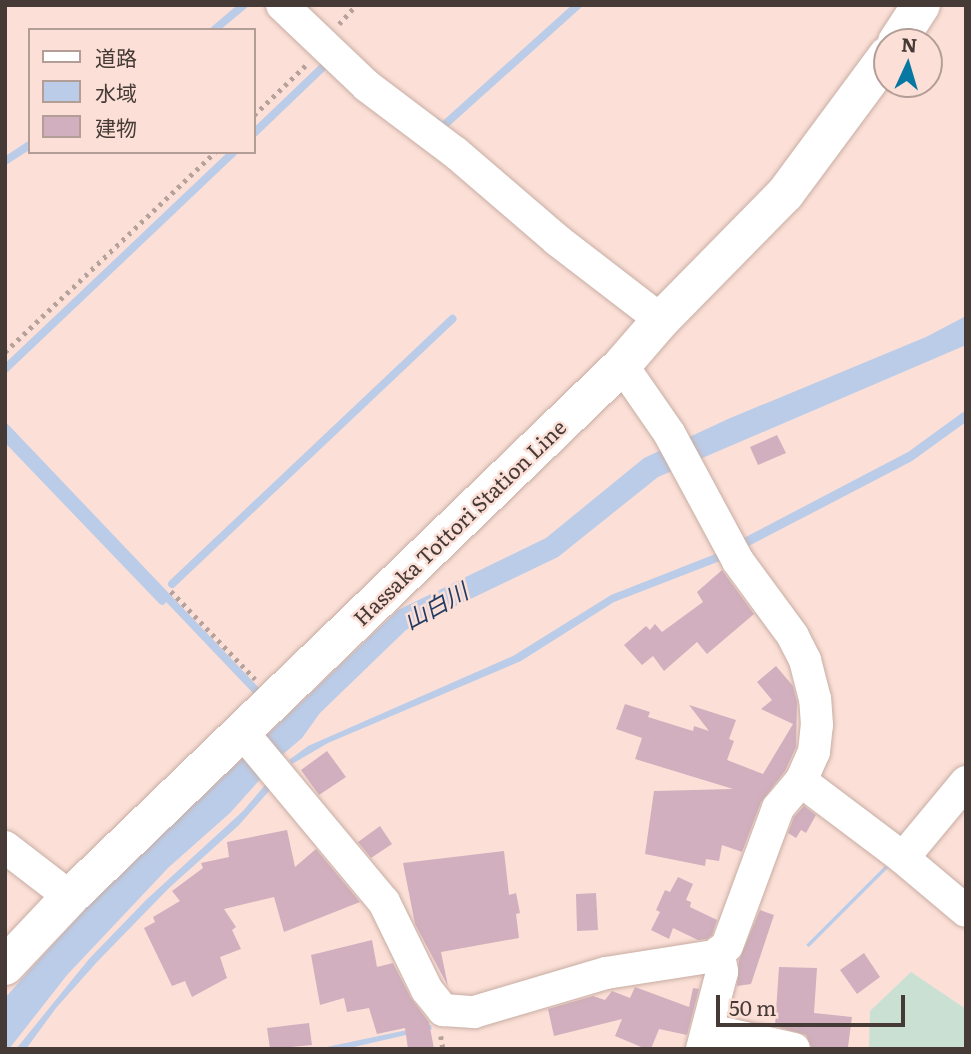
<!DOCTYPE html>
<html>
<head>
<meta charset="utf-8">
<style>
  body { margin:0 }
  #map { position:relative; width:971px; height:1054px; overflow:hidden; background:#fce0d7; font-family:Literata,"Noto Sans JP",serif }
  div>[style] { position:absolute }
  [style*='--x'] { left:calc(var(--x)*1px); top:calc(var(--y)*1px); width:calc(var(--w)*1px); rotate:calc(var(--a)*1deg) }
  .green>* { inset:0; background:#cae0d3 }
  .water>* { inset:0; background:#bbcce8 }
  .stream>* { height:8px; margin:-4px; padding:0 4px; transform-origin:4px; border-radius:4px; background:#bbcce8 }
  .building>* { inset:0; background:#d1afbf }
  .path>* { height:4.5px; margin-top:-2.25px; transform-origin:0; background:repeating-linear-gradient(90deg,#b7a29b 0 3.5px,transparent 0 8.5px) }
  .roads { filter:drop-shadow(0 0 2px #c7ada4) drop-shadow(0 0 2px #c7ada4) }
  .minor>* { height:32px; margin:-16px; padding:0 16px; transform-origin:16px; border-radius:16px; background:#fff }
  .major>* { height:38px; margin:-19px; padding:0 19px; transform-origin:19px; border-radius:19px; background:#fff }
  span { translate:-50% -50%; white-space:nowrap; text-align:center; line-height:1.15; -webkit-text-stroke:5px #fce0d7; paint-order:stroke }
  .street-label { font-size:21px; color:#453a36 }
  .water-label { font-size:23px; color:#243b62; font-style:italic }
  .frame { position:absolute; inset:0; border:7px solid #453a36; pointer-events:none }
  .legend { position:absolute; left:28px; top:28px; width:228px; height:126px; box-sizing:border-box; background:#fce0d7; border:2px solid #b39e97; margin:0; padding:9px 12px; list-style:none; font-size:21px; color:#453a36 }
  .legend li { display:flex; align-items:center; gap:14px; height:35px }
  .legend b { width:35px; border:2px solid #b39e97 }
  .north { position:absolute; left:873px; top:28px; width:70px; height:70px; box-sizing:border-box; background:#fce0d7; border:2px solid #b39e97; border-radius:50%; rotate:4deg; font-size:19px; font-weight:700; line-height:28px; text-align:center; color:#453a36 }
  .north::after { content:''; display:block; margin:auto; width:24px; height:32px; background:#0678a1; clip-path:polygon(50% 0,100% 100%,50% 72%,0 100%) }
  .scale { position:absolute; left:716px; top:995px; width:189px; height:32px; box-sizing:border-box; border:4px solid #453a36; border-top:0; padding-left:9px; font-size:21px; line-height:24px; white-space:nowrap; color:#453a36; -webkit-text-stroke:5px #fce0d7; paint-order:stroke }
</style>
</head>
<body>
<div id="map">
  <div class="green">
    <div style="clip-path:polygon(911px 972px,966px 1009px,966px 1049px,869px 1049px,870px 1011px)"></div>
  </div>
  <div class="water">
    <div style="clip-path:polygon(966px 316px,966px 345px,658px 477px,558px 557px,406px 630px,320px 713px,302px 738px,281px 756px,230px 813px,169px 867px,67px 975px,9px 1049px,5px 1049px,5px 998px,36px 963px,90px 904px,398px 610px,546px 538px,644px 458px,728px 419px,926px 337px)"></div>
    <div style="clip-path:polygon(966px 410px,966px 422px,912px 461px,743px 549px,740px 540px,908px 452px)"></div>
    <div style="clip-path:polygon(718px 553px,720px 561px,614px 602px,521px 661px,328px 743px,292px 764px,289px 760px,308px 746px,513px 656px,611px 595px)"></div>
    <div style="clip-path:polygon(271px 778px,277px 782px,239px 825px,169px 888px,97px 962px,56px 1008px,26px 1049px,16px 1049px,89px 959px,146px 900px,243px 811px)"></div>
    <div style="clip-path:polygon(885px 866px,888px 868px,809px 947px,806px 945px)"></div>
    <div style="clip-path:polygon(431px 1025px,432px 1029px,345px 1049px,317px 1049px)"></div>
  </div>
  <div class="stream">
    <div style="--x:214;--y:30;--w:39;--a:-40"></div>
    <div style="--x:437;--y:122;--w:7;--a:45"></div>
    <div style="--x:442;--y:127;--w:183;--a:-41.9"></div>
    <div style="--x:254;--y:133;--w:104;--a:-43.8"></div>
    <div style="--x:5;--y:161;--w:30;--a:-33"></div>
    <div style="--x:5;--y:369;--w:315;--a:-43.5"></div>
    <div style="--x:5;--y:427;--w:367;--a:46.4"></div>
    <div style="--x:5;--y:437;--w:227;--a:46.2"></div>
    <div style="--x:172;--y:584;--w:386;--a:-43.4"></div>
  </div>
  <div class="building">
    <div style="clip-path:polygon(777px 435px,786px 453px,758px 465px,750px 447px)"></div>
    <div style="clip-path:polygon(722px 570px,754px 614px,707px 654px,697px 642px,664px 671px,653px 656px,642px 665px,624px 645px,646px 626px,650px 630px,655px 624px,662px 632px,703px 602px,697px 592px)"></div>
    <div style="clip-path:polygon(776px 666px,793px 686px,797px 702px,796px 747px,785px 771px,761px 802px,742px 852px,722px 845px,719px 861px,706px 859px,705px 866px,645px 854px,654px 791px,733px 789px,635px 759px,642px 738px,616px 729px,625px 704px,650px 712px,648px 717px,693px 731px,694px 726px,709px 731px,689px 705px,736px 720px,729px 739px,734px 741px,727px 760px,763px 774px,793px 724px,761px 709px,772px 700px,757px 682px)"></div>
    <div style="clip-path:polygon(327px 751px,346px 777px,319px 795px,301px 770px)"></div>
    <div style="clip-path:polygon(804px 806px,816px 815px,806px 833px,801px 830px,796px 838px,788px 833px,794px 817px)"></div>
    <div style="clip-path:polygon(380px 826px,392px 844px,371px 858px,358px 842px)"></div>
    <div style="clip-path:polygon(287px 830px,295px 867px,316px 849px,360px 902px,284px 932px,274px 897px,224px 909px,236px 927px,232px 930px,241px 949px,220px 957px,227px 978px,192px 997px,185px 981px,172px 986px,144px 928px,155px 922px,153px 917px,180px 901px,172px 891px,203px 868px,201px 863px,229px 857px,227px 842px)"></div>
    <div style="clip-path:polygon(504px 851px,509px 895px,516px 893px,520px 913px,516px 914px,519px 938px,441px 952px,448px 986px,415px 924px,403px 863px)"></div>
    <div style="clip-path:polygon(678px 877px,693px 884px,686px 900px,691px 902px,690px 907px,717px 920px,712px 935px,707px 939px,698px 940px,673px 928px,669px 939px,651px 930px,660px 912px,656px 910px,665px 890px,670px 892px)"></div>
    <div style="clip-path:polygon(596px 893px,598px 930px,577px 931px,576px 894px)"></div>
    <div style="clip-path:polygon(760px 910px,774px 915px,751px 984px,737px 986px,739px 960px)"></div>
    <div style="clip-path:polygon(372px 940px,377px 967px,393px 963px,411px 998px,429px 1022px,434px 1049px,408px 1049px,405px 1028px,377px 1034px,369px 1008px,347px 1012px,344px 998px,320px 1005px,311px 955px)"></div>
    <div style="clip-path:polygon(864px 953px,880px 977px,857px 994px,840px 970px)"></div>
    <div style="clip-path:polygon(779px 967px,817px 968px,814px 1013px,852px 1017px,848px 1047px,812px 1049px,806px 1035px,775px 1026px)"></div>
    <div style="clip-path:polygon(635px 987px,689px 1007px,693px 988px,699px 989px,687px 1035px,659px 1029px,651px 1049px,646px 1049px,615px 1036px,622px 1019px,554px 1036px,548px 1009px,593px 996px,605px 1000px,612px 991px,630px 998px)"></div>
    <div style="clip-path:polygon(309px 1023px,312px 1045px,270px 1049px,267px 1028px)"></div>
  </div>
  <div class="path">
    <div style="--x:339;--y:24;--w:25;--a:-48"></div>
    <div style="--x:254;--y:115;--w:72;--a:-43.9"></div>
    <div style="--x:5;--y:352;--w:290;--a:-43.6"></div>
    <div style="--x:171;--y:591;--w:122;--a:46.3"></div>
    <div style="--x:441;--y:1036;--w:13;--a:81"></div>
  </div>
  <div class="roads">
    <div class="minor">
      <div style="--x:282;--y:5;--w:117;--a:43.6"></div>
      <div style="--x:367;--y:86;--w:111;--a:37"></div>
      <div style="--x:456;--y:153;--w:133;--a:40.7"></div>
      <div style="--x:557;--y:240;--w:131;--a:37.6"></div>
      <div style="--x:243;--y:733;--w:220;--a:50.2"></div>
      <div style="--x:384;--y:902;--w:98;--a:64"></div>
      <div style="--x:427;--y:990;--w:26;--a:51"></div>
      <div style="--x:443;--y:1010;--w:31;--a:4"></div>
      <div style="--x:474;--y:1012;--w:138;--a:-16.5"></div>
      <div style="--x:606;--y:973;--w:109;--a:-8.9"></div>
      <div style="--x:714;--y:956;--w:16;--a:-38"></div>
      <div style="--x:727;--y:946;--w:147;--a:-69.7"></div>
      <div style="--x:778;--y:808;--w:35;--a:-50"></div>
      <div style="--x:801;--y:781;--w:32;--a:-66"></div>
      <div style="--x:814;--y:752;--w:27;--a:-84"></div>
      <div style="--x:817;--y:725;--w:26;--a:-94"></div>
      <div style="--x:815;--y:699;--w:40;--a:-104.4"></div>
      <div style="--x:805;--y:660;--w:27;--a:-117"></div>
      <div style="--x:793;--y:636;--w:93;--a:-126.3"></div>
      <div style="--x:738;--y:561;--w:145;--a:-118.3"></div>
      <div style="--x:669;--y:433;--w:83;--a:-124.7"></div>
      <div style="--x:801;--y:781;--w:128;--a:37"></div>
      <div style="--x:903;--y:858;--w:82;--a:40.1"></div>
      <div style="--x:5;--y:847;--w:82;--a:37.6"></div>
      <div style="--x:903;--y:858;--w:99;--a:-50.3"></div>
      <div style="--x:710;--y:1030;--w:86;--a:12.7"></div>
      <div style="--x:702;--y:1049;--w:80;--a:-75.4"></div>
      <div style="--x:722;--y:972;--w:20;--a:-99"></div>
    </div>
    <div class="major">
      <div style="--x:897;--y:42;--w:44;--a:-57"></div>
      <div style="--x:5;--y:966;--w:95;--a:-46.7"></div>
      <div style="--x:70;--y:897;--w:767;--a:-43.94"></div>
      <div style="--x:622;--y:365;--w:60;--a:-49.1"></div>
      <div style="--x:661;--y:320;--w:177;--a:-45.5"></div>
      <div style="--x:785;--y:194;--w:172;--a:-53.5"></div>
    </div>
  </div>
  <div class="street-label">
    <span style="left:459px;top:522px;rotate:-44deg">Hassaka Tottori Station Line</span>
  </div>
  <div class="water-label">
    <span style="left:435px;top:605px;rotate:-29deg">山白川</span>
  </div>
  <div class="frame"></div>
  <ul class="legend">
  <li><b style="height:9px;background:#fff"></b>道路</li>
  <li><b style="height:19px;background:#bbcce8"></b>水域</li>
  <li><b style="height:19px;background:#d1afbf"></b>建物</li>
  </ul>
  <div class="north">N</div>
  <div class="scale">50 m</div>
</div>
</body>
</html>
